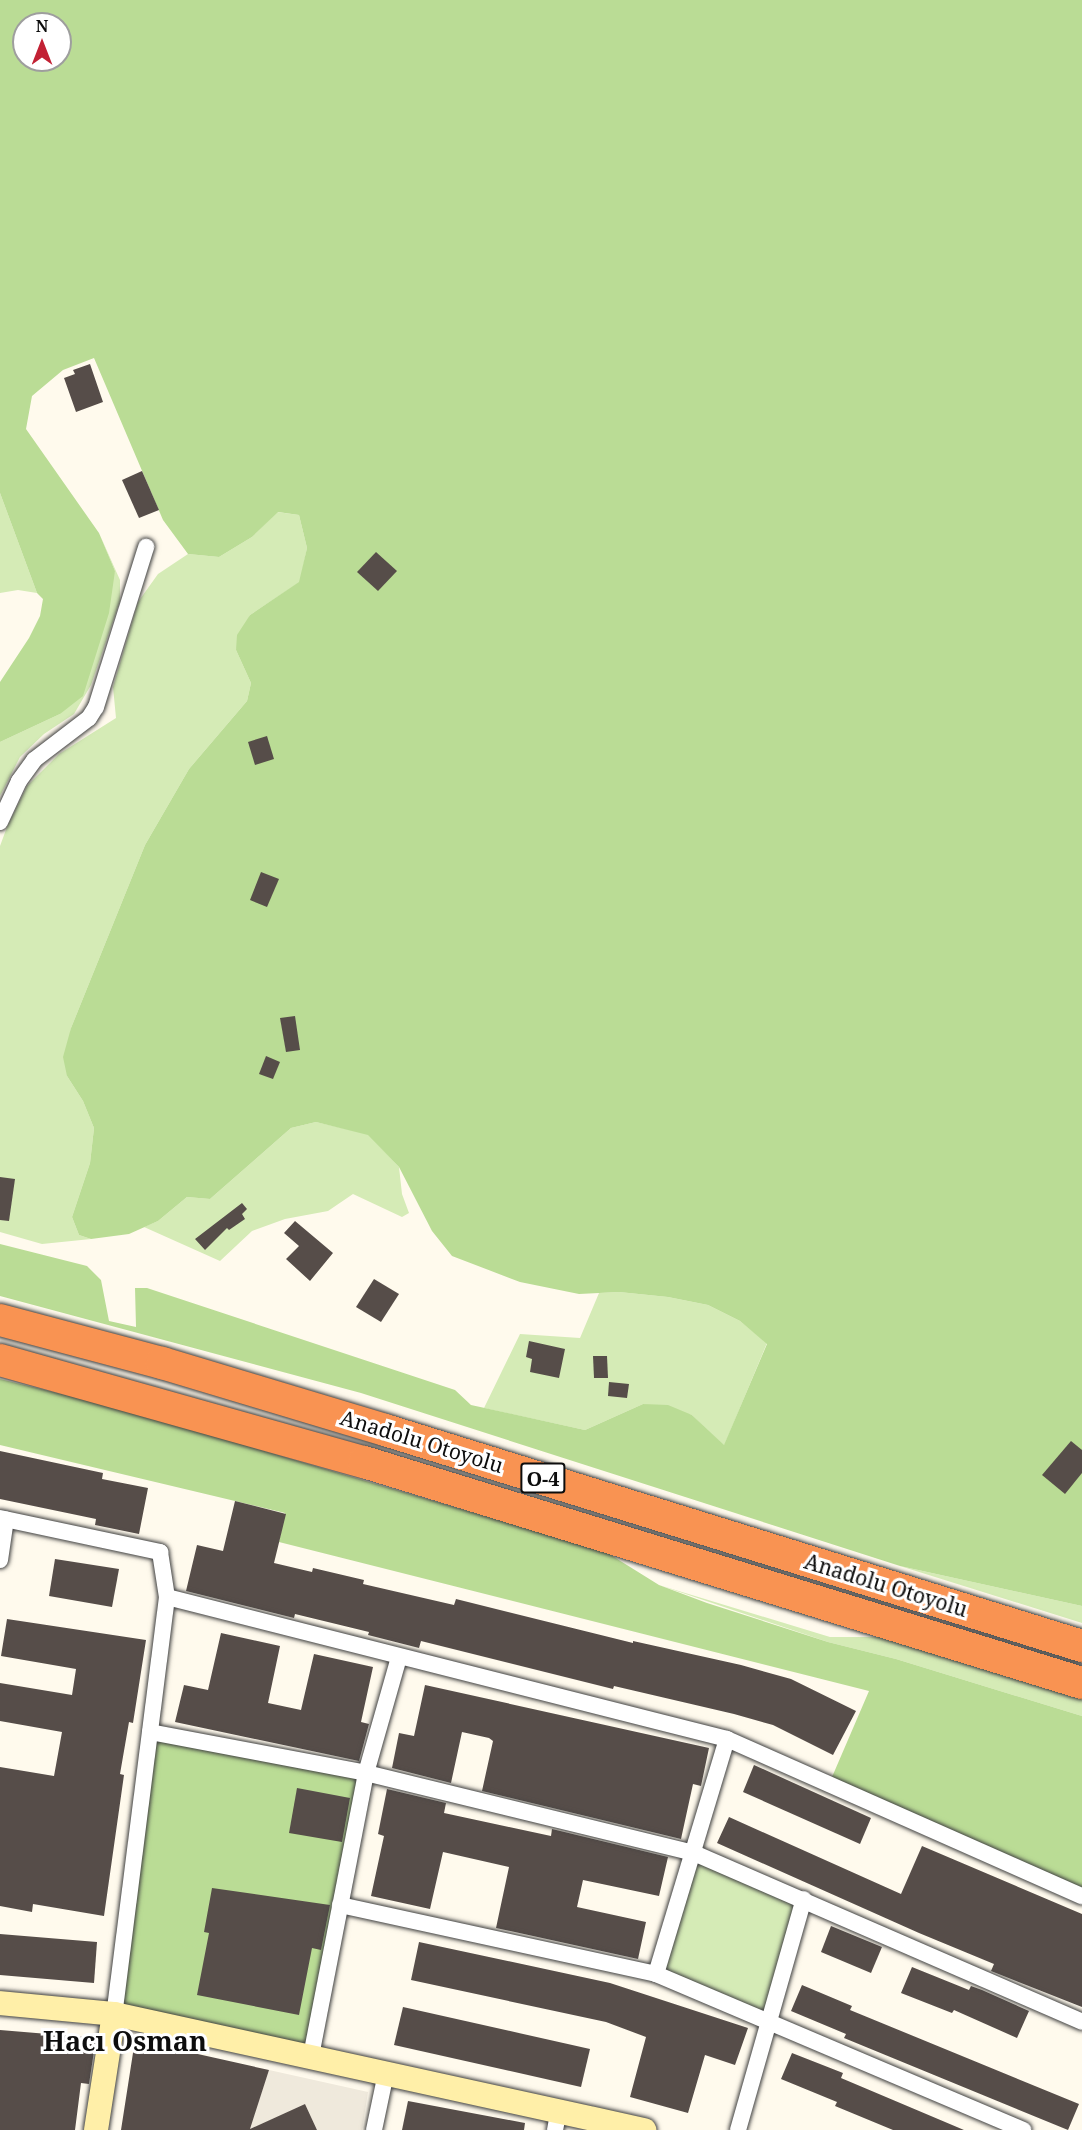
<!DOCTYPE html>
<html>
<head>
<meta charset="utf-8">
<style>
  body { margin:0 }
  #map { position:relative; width:1082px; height:2130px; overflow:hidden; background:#fffaed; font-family:"Noto Serif",serif }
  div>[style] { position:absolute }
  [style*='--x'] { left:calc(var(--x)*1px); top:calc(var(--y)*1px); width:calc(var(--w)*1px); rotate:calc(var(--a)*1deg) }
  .green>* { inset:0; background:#d5ebb6 }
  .forest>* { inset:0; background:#badc95 }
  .plaza>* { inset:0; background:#efe9dc }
  .building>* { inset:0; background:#564d49 }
  .roads { filter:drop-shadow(0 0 2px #404040) drop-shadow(0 0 2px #404040) }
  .minor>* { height:16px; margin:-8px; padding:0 8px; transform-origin:8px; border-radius:8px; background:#fff }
  .secondary>* { height:24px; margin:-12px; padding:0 12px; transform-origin:12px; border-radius:12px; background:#ffefa8 }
  .motorway>* { height:32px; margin:-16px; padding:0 16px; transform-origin:16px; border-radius:16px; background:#f99352 }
  span { translate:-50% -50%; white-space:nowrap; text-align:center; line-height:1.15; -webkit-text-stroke:6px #fff; paint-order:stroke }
  .shield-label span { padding:2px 4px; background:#fff; border:2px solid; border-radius:4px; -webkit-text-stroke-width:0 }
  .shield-label { font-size:20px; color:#0d0d0d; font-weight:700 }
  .street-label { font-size:21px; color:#0d0d0d }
  .district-label { font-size:27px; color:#0d0d0d; font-weight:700 }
  .north { position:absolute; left:12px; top:12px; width:60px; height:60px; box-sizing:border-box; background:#fff; border:2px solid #9e9e9e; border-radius:50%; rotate:0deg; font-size:16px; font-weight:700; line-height:24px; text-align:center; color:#0d0d0d }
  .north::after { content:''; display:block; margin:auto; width:21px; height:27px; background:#c22134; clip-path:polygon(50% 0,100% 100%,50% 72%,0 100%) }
</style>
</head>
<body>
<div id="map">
  <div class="green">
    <div style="clip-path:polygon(0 493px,37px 593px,18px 590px,0 593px)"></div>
    <div style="clip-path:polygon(277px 512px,299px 515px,307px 548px,300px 582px,250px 615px,236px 650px,251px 683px,247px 701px,189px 769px,145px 845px,71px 1028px,67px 1076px,83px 1101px,94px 1128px,90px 1163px,72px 1217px,79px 1235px,91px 1239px,42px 1244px,0 1232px,0 846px,7px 827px,27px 786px,59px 754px,116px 718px,113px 687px,138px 602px,158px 574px,188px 554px,219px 557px,252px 537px)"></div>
    <div style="clip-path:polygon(99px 533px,120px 580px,120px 601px,91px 685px,74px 714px,44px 734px,20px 757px,0 796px,0 742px,60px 714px,115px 571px)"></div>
    <div style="clip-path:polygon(316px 1122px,368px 1134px,399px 1167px,402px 1194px,409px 1213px,402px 1217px,353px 1194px,328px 1211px,285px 1219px,252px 1231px,220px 1261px,144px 1227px,158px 1221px,187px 1197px,210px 1199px,291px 1128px)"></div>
    <div style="clip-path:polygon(619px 1292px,668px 1297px,708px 1305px,740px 1321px,767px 1343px,724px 1446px,692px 1415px,643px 1404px,585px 1430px,484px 1408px,520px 1334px,580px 1338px,599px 1293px)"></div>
    <div style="clip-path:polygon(900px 1566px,1082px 1606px,1082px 1623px)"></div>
    <div style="clip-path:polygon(659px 1585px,830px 1637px,887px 1637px,940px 1656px,1082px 1698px,1082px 1716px,896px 1659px,828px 1642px)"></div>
    <div style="clip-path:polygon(694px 1853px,804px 1899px,768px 2020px,656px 1974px)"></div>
  </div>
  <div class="forest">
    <div style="clip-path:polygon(evenodd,0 0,1082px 0,1082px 1606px,900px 1566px,361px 1393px,0 1296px,0 1244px,87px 1266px,101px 1280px,109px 1321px,136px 1327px,135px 1288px,147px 1288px,455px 1390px,471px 1405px,585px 1430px,643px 1404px,668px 1405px,692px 1415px,724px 1445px,767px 1344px,740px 1321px,708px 1305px,668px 1297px,619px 1292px,579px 1294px,520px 1282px,452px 1256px,432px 1231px,399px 1167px,368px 1135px,316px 1122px,291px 1128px,210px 1199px,187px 1197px,158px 1221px,129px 1234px,91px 1239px,79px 1235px,72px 1217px,90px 1163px,94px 1128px,83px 1101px,67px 1076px,63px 1057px,71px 1028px,145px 845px,189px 769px,247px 701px,251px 683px,236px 650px,237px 635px,250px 615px,299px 582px,307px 548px,299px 515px,278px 512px,252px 537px,219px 557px,188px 554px,163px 520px,94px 358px,63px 370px,32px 396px,26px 429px,99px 533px,115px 571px,109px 613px,83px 696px,60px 714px,0 742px,0 682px,29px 638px,40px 616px,43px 599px,37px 593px,0 493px,0 0,24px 24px,60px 24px,60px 60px,24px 60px,24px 24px)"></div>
    <div style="clip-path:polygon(0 1379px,119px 1408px,606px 1552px,659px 1585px,707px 1603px,828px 1642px,896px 1659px,1082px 1716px,1082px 1896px,829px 1784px,869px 1691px,279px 1542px,285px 1513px,0 1445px)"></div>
    <div style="clip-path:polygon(150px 1732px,366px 1773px,311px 2056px,114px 2014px)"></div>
  </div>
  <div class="plaza">
    <div style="clip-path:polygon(269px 2070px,368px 2092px,362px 2130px,317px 2130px,305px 2104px,249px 2130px)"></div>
  </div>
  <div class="building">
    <div style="clip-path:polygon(90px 364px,103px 402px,76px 412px,64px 378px,75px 374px,73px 370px)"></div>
    <div style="clip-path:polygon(142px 471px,159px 510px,139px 518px,122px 480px)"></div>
    <div style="clip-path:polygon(376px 552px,397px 571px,378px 591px,357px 572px)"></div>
    <div style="clip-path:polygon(267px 736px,274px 759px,255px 765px,248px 742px)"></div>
    <div style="clip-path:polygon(261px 872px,279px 879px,267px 907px,250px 900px)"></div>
    <div style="clip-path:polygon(295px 1016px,300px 1050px,286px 1052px,280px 1018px)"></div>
    <div style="clip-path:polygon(266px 1056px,280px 1062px,273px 1079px,259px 1074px)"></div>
    <div style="clip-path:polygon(0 1177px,15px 1179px,9px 1221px,0 1220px)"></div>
    <div style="clip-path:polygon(242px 1203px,247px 1209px,242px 1214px,245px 1219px,229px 1230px,227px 1228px,205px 1250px,195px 1239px)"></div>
    <div style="clip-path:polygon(295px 1221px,333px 1253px,310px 1281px,286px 1259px,299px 1246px,284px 1233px)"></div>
    <div style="clip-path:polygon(374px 1279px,399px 1294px,381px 1322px,356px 1307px)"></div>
    <div style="clip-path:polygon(529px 1341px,565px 1349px,559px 1378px,530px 1372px,532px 1359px,526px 1357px)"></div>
    <div style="clip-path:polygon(593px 1356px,607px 1356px,608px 1378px,594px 1378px)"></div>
    <div style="clip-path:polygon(609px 1382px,629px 1384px,627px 1398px,608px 1396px)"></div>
    <div style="clip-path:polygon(1071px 1441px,1082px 1450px,1082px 1473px,1065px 1494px,1042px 1475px)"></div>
    <div style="clip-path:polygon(0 1451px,103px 1473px,102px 1479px,148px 1488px,139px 1534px,95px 1525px,96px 1519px,0 1499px)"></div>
    <div style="clip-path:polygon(235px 1501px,286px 1514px,274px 1563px,312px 1572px,313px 1568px,364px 1580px,363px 1584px,454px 1605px,456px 1599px,633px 1643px,633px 1641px,741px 1665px,791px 1679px,856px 1711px,833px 1755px,773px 1725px,734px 1714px,614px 1686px,613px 1689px,421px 1641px,419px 1648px,368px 1635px,369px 1632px,295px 1614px,294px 1618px,186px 1591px,197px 1545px,223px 1551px)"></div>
    <div style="clip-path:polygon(55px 1559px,119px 1569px,112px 1607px,49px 1596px)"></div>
    <div style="clip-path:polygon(7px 1619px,146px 1640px,133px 1723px,129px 1722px,120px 1774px,124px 1775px,104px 1916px,33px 1904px,32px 1912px,0 1906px,0 1767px,54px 1776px,62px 1732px,0 1721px,0 1683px,72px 1695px,76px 1669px,1px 1656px)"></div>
    <div style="clip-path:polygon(221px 1633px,280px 1646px,268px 1703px,301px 1710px,314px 1654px,373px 1667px,361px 1722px,369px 1724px,359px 1761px,175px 1722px,184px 1685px,208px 1690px)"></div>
    <div style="clip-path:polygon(425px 1685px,709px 1748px,701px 1786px,693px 1784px,681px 1839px,482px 1791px,493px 1741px,489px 1738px,462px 1732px,451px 1783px,392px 1768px,399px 1733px,414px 1736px)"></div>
    <div style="clip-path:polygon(754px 1765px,871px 1818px,860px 1844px,743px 1792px)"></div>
    <div style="clip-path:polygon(297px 1788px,350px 1798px,342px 1842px,289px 1833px)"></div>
    <div style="clip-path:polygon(387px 1789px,446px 1803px,444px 1813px,551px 1836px,552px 1829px,668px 1857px,659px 1896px,583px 1880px,577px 1907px,646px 1922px,638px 1959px,496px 1928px,509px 1867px,443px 1852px,430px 1909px,371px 1896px,384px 1836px,378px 1834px)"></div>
    <div style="clip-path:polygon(729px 1817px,901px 1894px,922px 1846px,1082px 1914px,1082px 2007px,991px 1971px,994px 1964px,919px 1933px,717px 1843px)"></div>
    <div style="clip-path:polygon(212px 1888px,330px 1905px,321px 1950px,312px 1948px,299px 2015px,197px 1995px,209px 1933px,204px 1932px)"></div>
    <div style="clip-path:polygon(831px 1926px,882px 1947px,871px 1973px,821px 1952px)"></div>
    <div style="clip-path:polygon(0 1934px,97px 1942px,94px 1983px,0 1975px)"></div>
    <div style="clip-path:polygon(419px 1942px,610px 1983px,748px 2028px,735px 2065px,705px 2055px,688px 2113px,630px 2097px,646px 2037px,606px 2022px,411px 1980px)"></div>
    <div style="clip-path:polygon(912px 1967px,969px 1990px,971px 1986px,982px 1990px,1029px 2011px,1017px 2038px,954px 2010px,952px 2013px,901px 1993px)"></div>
    <div style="clip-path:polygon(802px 1985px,852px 2006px,850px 2010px,1079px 2104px,1068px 2130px,844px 2038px,846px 2034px,791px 2011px)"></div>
    <div style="clip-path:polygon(403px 2007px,590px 2049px,581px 2087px,394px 2045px)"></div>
    <div style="clip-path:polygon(0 2030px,96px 2038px,89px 2084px,81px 2083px,75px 2130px,0 2130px)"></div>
    <div style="clip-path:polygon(135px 2040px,269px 2070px,250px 2129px,305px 2104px,317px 2130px,121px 2130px)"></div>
    <div style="clip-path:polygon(792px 2053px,843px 2073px,841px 2078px,964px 2130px,893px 2130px,835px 2106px,837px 2102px,781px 2079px)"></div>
    <div style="clip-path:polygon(408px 2101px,525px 2123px,524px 2130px,402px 2130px)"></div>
  </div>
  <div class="roads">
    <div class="minor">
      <div style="--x:0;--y:822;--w:45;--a:-65.1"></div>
      <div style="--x:19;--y:781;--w:26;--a:-54"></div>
      <div style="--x:34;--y:760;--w:69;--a:-37.4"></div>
      <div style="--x:89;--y:718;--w:13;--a:-58"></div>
      <div style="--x:96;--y:707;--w:168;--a:-72.6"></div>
      <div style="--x:0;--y:1518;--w:164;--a:12"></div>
      <div style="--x:160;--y:1552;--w:46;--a:81.2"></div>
      <div style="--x:167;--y:1597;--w:420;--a:97.2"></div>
      <div style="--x:0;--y:1560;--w:41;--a:-81.7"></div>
      <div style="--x:167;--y:1597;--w:578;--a:14.23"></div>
      <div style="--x:727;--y:1739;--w:388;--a:23.9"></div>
      <div style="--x:150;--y:1732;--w:220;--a:10.7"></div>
      <div style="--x:366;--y:1773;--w:338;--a:13.7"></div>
      <div style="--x:694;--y:1853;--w:423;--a:23.5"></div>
      <div style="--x:340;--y:1905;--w:323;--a:12.3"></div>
      <div style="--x:656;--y:1974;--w:399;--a:23"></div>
      <div style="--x:656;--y:1974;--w:245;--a:-73.2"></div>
      <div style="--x:311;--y:2056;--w:288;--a:-79"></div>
      <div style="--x:366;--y:1773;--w:121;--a:-74.1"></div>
      <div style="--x:374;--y:2130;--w:58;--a:-78.1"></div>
      <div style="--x:555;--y:2130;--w:20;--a:-79"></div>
      <div style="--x:738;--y:2130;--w:240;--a:-74.1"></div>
    </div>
    <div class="secondary">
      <div style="--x:0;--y:2003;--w:115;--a:5.5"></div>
      <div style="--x:114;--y:2014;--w:543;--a:12.35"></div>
      <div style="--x:96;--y:2130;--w:117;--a:-81.2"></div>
    </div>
    <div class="motorway">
      <div style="--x:0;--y:1320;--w:168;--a:14.9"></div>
      <div style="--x:162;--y:1363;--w:233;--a:16.7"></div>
      <div style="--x:385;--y:1430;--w:730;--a:17.22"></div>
      <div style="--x:0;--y:1360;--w:378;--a:15.7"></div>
      <div style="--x:364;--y:1462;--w:751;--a:17.11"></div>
    </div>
  </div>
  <div class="shield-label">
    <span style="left:543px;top:1478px">O-4</span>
  </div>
  <div class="street-label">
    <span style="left:422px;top:1441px;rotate:17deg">Anadolu Otoyolu</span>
    <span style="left:886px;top:1585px;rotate:17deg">Anadolu Otoyolu</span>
  </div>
  <div class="district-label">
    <span style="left:125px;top:2041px">Hacı Osman</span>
  </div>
  <div class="north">N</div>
</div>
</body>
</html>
